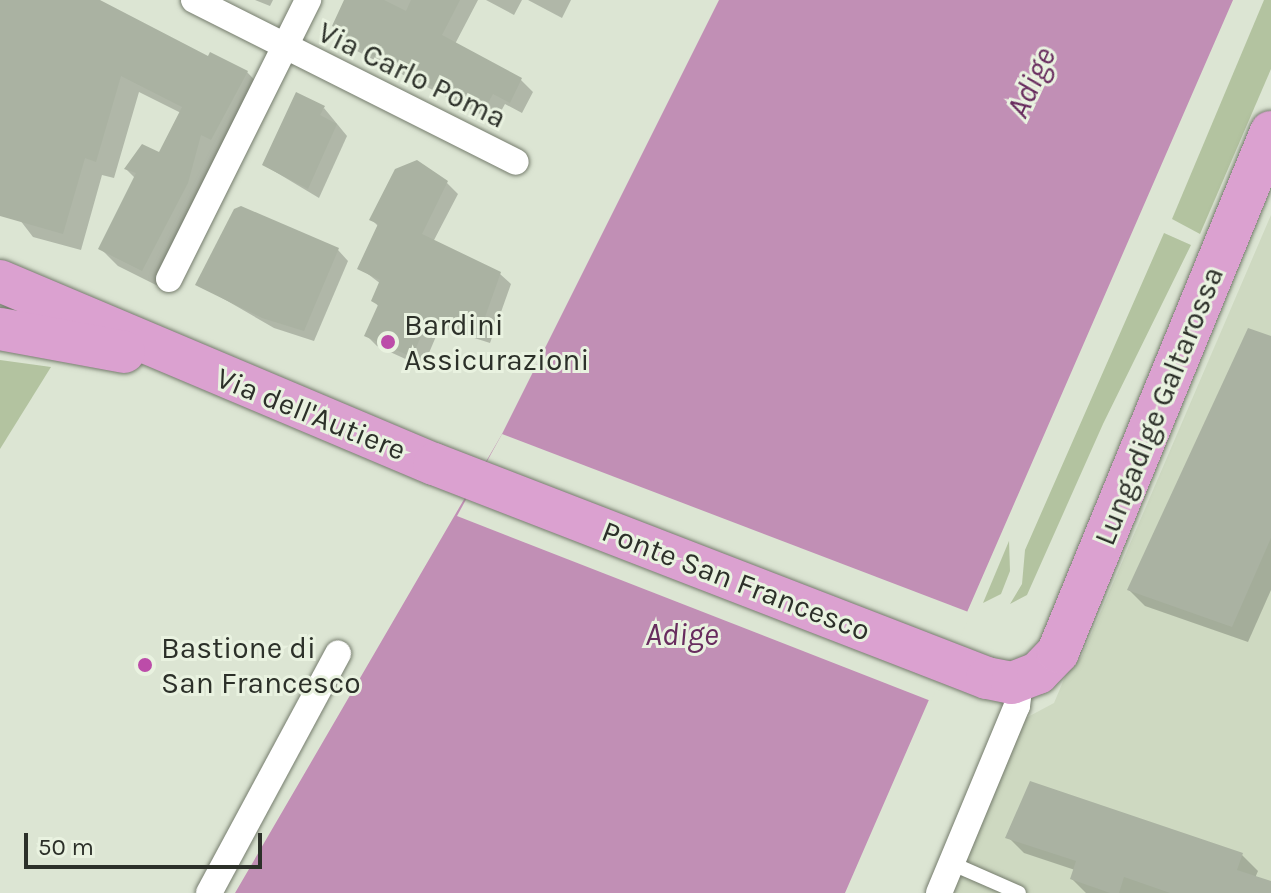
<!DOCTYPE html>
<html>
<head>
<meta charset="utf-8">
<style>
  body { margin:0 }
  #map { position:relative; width:1271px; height:893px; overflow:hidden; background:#dce5d3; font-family:Karla,sans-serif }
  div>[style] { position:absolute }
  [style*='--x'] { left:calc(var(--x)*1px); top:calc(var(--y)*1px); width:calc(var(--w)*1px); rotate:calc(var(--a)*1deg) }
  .built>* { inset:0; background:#ced9c1 }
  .green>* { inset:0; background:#b3c3a0 }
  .water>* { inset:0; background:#c18fb5 }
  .pier>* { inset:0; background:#dce5d3 }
  .shadow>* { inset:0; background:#0003 }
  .building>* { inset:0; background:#aab2a2 }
  .roads { filter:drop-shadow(0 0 2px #757c6d) drop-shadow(0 0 2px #757c6d) }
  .lane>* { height:14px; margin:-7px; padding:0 7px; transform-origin:7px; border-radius:7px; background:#fff }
  .street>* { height:26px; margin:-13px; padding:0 13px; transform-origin:13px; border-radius:13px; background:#fff }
  .primary>* { height:42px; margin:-21px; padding:0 21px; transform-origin:21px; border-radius:21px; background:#dba1d0 }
  .dots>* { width:22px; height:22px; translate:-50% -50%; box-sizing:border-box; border:4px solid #e9f2e0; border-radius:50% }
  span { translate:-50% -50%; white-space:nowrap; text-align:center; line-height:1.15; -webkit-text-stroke:6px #e9f2e0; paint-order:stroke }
  .street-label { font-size:30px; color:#2c3029 }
  .poi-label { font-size:30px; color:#2c3029 }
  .left { translate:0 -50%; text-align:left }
  .water-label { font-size:32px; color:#682c5e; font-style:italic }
  .scale { position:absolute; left:24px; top:833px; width:238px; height:36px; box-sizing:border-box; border:4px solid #2c3029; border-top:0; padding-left:10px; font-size:24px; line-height:28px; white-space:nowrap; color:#2c3029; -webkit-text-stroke:6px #e9f2e0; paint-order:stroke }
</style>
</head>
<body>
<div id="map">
  <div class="built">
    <div style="clip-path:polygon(1271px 215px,1271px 893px,939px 893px,1024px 719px,1054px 703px,1067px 672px,1081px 658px)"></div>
  </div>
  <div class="green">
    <div style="clip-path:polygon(1264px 0,1271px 0,1271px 69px,1200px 234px,1172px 219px)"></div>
    <div style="clip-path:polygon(1164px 233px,1191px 245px,1103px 424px,1027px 595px,1010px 604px,1022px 584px,1025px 550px)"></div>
    <div style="clip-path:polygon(0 360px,51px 367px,0 449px)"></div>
    <div style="clip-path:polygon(1009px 541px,1010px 571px,1001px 594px,983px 603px)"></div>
  </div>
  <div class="water">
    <div style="clip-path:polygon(719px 0,1233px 0,845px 893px,235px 893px,502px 434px)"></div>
  </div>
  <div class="pier">
    <div style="clip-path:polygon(502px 434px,971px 613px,931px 701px,457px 516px)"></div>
  </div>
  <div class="shadow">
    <div style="clip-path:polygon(0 0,96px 0,209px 59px,247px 72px,264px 90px,160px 287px,118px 266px,100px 248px,135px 178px,126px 169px,160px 154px,181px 113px,139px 92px,114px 178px,102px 175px,81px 250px,33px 237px,0 194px)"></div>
    <div style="clip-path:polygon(255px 0,273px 0,270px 6px)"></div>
    <div style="clip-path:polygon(358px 0,478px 0,455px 44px,521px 80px,533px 92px,522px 113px,505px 104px,495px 122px,355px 50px,334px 26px)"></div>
    <div style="clip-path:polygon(486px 0,522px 0,514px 15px)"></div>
    <div style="clip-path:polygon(528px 0,571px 0,562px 18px)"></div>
    <div style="clip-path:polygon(324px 108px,347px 136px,319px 198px,264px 165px)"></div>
    <div style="clip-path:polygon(447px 183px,458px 194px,433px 242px,500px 274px,511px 284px,490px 343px,440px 327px,423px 367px,377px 346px,366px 335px,379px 307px,374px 301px,381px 284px,360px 268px,379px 227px,371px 219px)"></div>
    <div style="clip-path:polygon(338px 250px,348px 261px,314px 341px,274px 328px,198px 284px)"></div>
    <div style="clip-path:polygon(1271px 338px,1271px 590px,1248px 642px,1145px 606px,1129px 590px)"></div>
    <div style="clip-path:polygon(1008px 837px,1242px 855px,1258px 871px,1255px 878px,1271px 883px,1271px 893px,1086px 893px,1072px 879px,1075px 870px,1024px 853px)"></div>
  </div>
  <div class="building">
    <div style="clip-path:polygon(0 0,100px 0,208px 56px,210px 52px,248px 71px,211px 140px,201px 135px,188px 183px,142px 271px,98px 249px,136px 173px,124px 169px,142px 144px,159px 152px,182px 107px,121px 76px,96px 162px,85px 158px,63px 234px,0 216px)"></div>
    <div style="clip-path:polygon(344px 0,384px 0,406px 11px,411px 0,460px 0,442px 35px,522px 78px,510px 103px,493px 94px,483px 112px,340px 39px,344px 32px,332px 26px)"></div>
    <div style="clip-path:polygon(296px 92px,325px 106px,320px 115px,337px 124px,308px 189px,262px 165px)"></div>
    <div style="clip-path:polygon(417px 160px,448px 181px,422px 234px,501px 272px,479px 334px,429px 318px,412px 357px,364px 336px,378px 305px,371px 301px,380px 280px,357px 269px,378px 224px,369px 220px,395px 169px)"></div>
    <div style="clip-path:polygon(241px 206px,339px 248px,304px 331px,262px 318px,195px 285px,234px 209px)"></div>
    <div style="clip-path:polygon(1248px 328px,1271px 336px,1271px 538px,1232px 627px,1127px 590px)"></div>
    <div style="clip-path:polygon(1030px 781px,1243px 853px,1237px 870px,1271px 881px,1271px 893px,1170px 893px,1124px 877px,1119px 893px,1110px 893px,1070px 879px,1076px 861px,1005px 838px)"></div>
  </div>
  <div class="roads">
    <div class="lane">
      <div style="--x:953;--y:864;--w:72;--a:23.7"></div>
    </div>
    <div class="street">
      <div style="--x:194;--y:0;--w:360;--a:26.7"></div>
      <div style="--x:169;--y:279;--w:312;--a:-63.5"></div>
      <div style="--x:209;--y:893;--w:272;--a:-61.7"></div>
      <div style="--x:939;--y:893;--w:203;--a:-67.4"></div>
      <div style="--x:1017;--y:706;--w:24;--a:-83"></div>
    </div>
    <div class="primary">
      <div style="--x:0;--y:281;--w:471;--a:22.9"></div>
      <div style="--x:434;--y:464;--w:593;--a:21.16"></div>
      <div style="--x:987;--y:678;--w:25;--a:11"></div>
      <div style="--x:1012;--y:683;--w:28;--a:-21"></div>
      <div style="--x:1038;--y:673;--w:29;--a:-46"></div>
      <div style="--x:1058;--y:652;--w:562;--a:-67.73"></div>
      <div style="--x:0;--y:329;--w:126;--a:10.5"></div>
    </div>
  </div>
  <div class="dots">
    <div style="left:388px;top:342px;background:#bc4ca9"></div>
    <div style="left:145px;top:665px;background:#bc4ca9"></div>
  </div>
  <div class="street-label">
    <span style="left:412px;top:75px;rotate:26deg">Via Carlo Poma</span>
    <span style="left:1159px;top:406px;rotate:-68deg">Lungadige Galtarossa</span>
    <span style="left:311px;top:414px;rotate:22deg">Via dell'Autiere</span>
    <span style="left:736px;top:581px;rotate:21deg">Ponte San Francesco</span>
  </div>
  <div class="poi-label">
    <span class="left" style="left:404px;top:342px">Bardini<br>Assicurazioni</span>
    <span class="left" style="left:161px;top:665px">Bastione di<br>San Francesco</span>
  </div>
  <div class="water-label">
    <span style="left:1032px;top:83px;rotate:-65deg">Adige</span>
    <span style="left:682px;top:635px">Adige</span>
  </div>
  <div class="scale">50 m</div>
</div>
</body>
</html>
